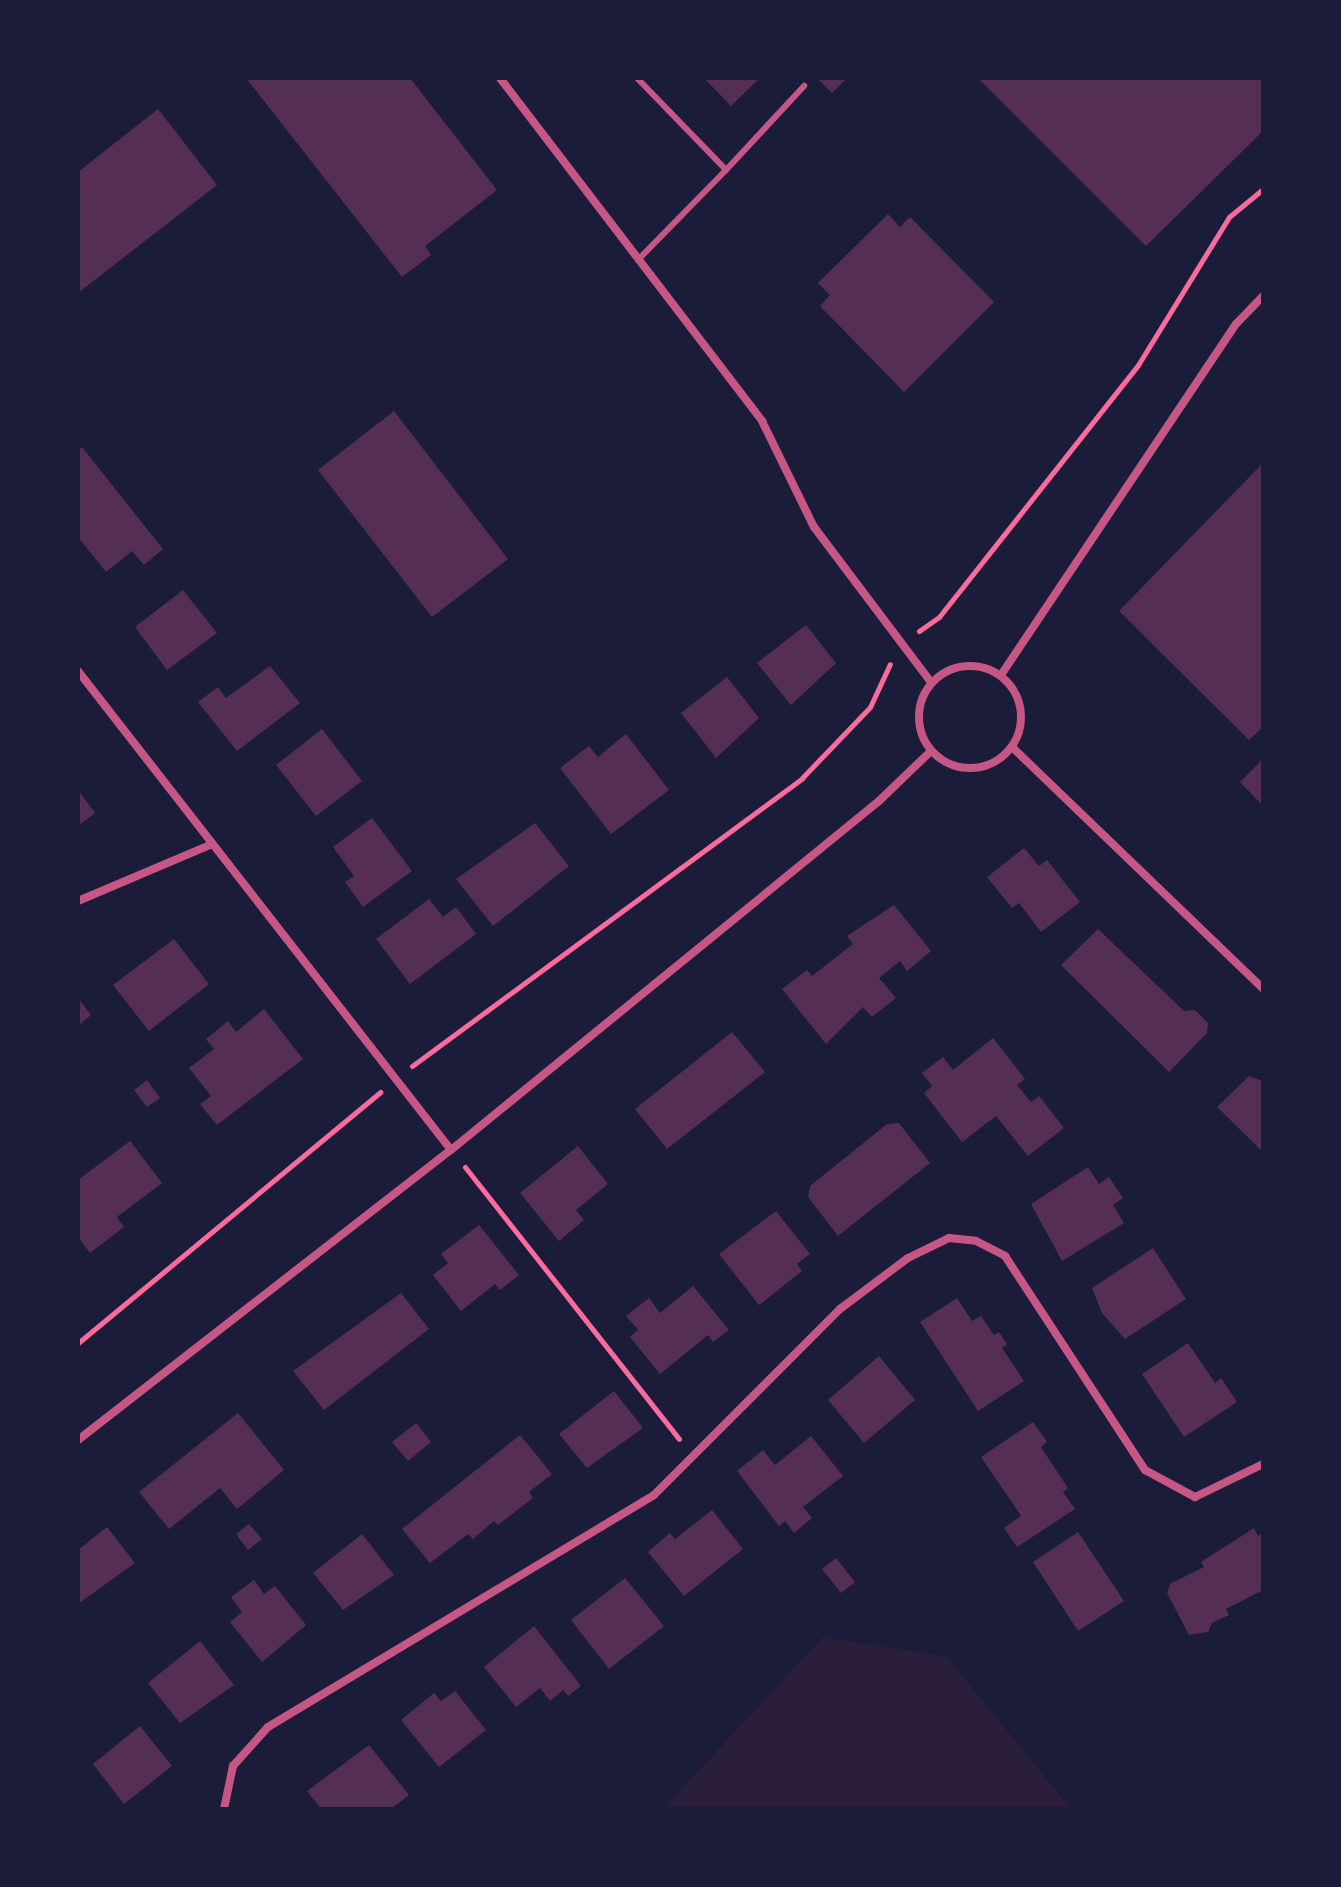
<!DOCTYPE html>
<html>
<head>
<meta charset="utf-8">
<style>
  body { margin:0 }
  #map { position:relative; width:1341px; height:1887px; overflow:hidden; background:#1b1b3a; font-family:Karla,sans-serif }
  div>[style] { position:absolute }
  [style*='--x'] { left:calc(var(--x)*1px); top:calc(var(--y)*1px); width:calc(var(--w)*1px); rotate:calc(var(--a)*1deg) }
  .green>* { inset:0; background:#2a1e3b }
  .building>* { inset:0; background:#542f53 }
  .path>* { height:5px; margin:-2.5px; padding:0 2.5px; transform-origin:2.5px; border-radius:2.5px; background:#ff6b9d }
  .service>* { height:6px; margin:-3px; padding:0 3px; transform-origin:3px; border-radius:3px; background:#c65784 }
  .minor>* { height:8px; margin:-4px; padding:0 4px; transform-origin:4px; border-radius:4px; background:#c65784 }
  .minor>.ring { margin:-4px; padding:0; box-sizing:content-box; background:none; border:8px solid #c65784; border-radius:50% }
  span { translate:-50% -50%; white-space:nowrap; text-align:center; line-height:1.15; -webkit-text-stroke:8px #1b1b3a; paint-order:stroke }
  .frame { position:absolute; inset:0; border:80px solid #1b1b3a; pointer-events:none }
</style>
</head>
<body>
<div id="map">
  <div class="green">
    <div style="clip-path:polygon(823px 1637px,947px 1657px,1071px 1809px,663px 1809px)"></div>
  </div>
  <div class="building">
    <div style="clip-path:polygon(246px 78px,410px 78px,497px 190px,425px 246px,431px 255px,402px 277px)"></div>
    <div style="clip-path:polygon(704px 78px,760px 78px,731px 106px)"></div>
    <div style="clip-path:polygon(817px 78px,847px 78px,832px 93px)"></div>
    <div style="clip-path:polygon(978px 78px,1263px 78px,1263px 131px,1146px 246px)"></div>
    <div style="clip-path:polygon(158px 109px,217px 185px,78px 293px,78px 172px)"></div>
    <div style="clip-path:polygon(888px 214px,900px 227px,910px 217px,994px 302px,904px 392px,820px 306px,830px 295px,818px 283px)"></div>
    <div style="clip-path:polygon(394px 411px,508px 559px,432px 617px,318px 470px)"></div>
    <div style="clip-path:polygon(82px 447px,163px 549px,144px 565px,132px 551px,106px 572px,78px 537px,78px 450px)"></div>
    <div style="clip-path:polygon(1263px 463px,1263px 727px,1249px 740px,1119px 611px)"></div>
    <div style="clip-path:polygon(183px 590px,217px 633px,167px 670px,135px 627px)"></div>
    <div style="clip-path:polygon(806px 625px,836px 663px,791px 705px,757px 663px)"></div>
    <div style="clip-path:polygon(270px 666px,300px 703px,237px 751px,198px 702px,218px 687px,226px 698px)"></div>
    <div style="clip-path:polygon(727px 677px,759px 718px,716px 758px,681px 713px)"></div>
    <div style="clip-path:polygon(322px 729px,362px 781px,316px 816px,276px 765px)"></div>
    <div style="clip-path:polygon(626px 734px,669px 790px,611px 834px,560px 768px,589px 746px,598px 757px)"></div>
    <div style="clip-path:polygon(1263px 759px,1263px 806px,1240px 782px)"></div>
    <div style="clip-path:polygon(78px 790px,95px 813px,78px 826px)"></div>
    <div style="clip-path:polygon(372px 818px,412px 871px,363px 907px,345px 882px,354px 876px,333px 847px)"></div>
    <div style="clip-path:polygon(535px 823px,569px 866px,493px 926px,456px 879px)"></div>
    <div style="clip-path:polygon(1024px 848px,1039px 866px,1047px 860px,1080px 902px,1041px 932px,1019px 903px,1012px 908px,987px 877px)"></div>
    <div style="clip-path:polygon(429px 899px,443px 917px,456px 907px,476px 934px,410px 984px,376px 939px)"></div>
    <div style="clip-path:polygon(894px 905px,931px 951px,907px 971px,900px 961px,879px 978px,896px 998px,872px 1017px,863px 1007px,826px 1044px,782px 989px,807px 970px,812px 976px,853px 944px,847px 936px)"></div>
    <div style="clip-path:polygon(1098px 929px,1184px 1011px,1195px 1010px,1208px 1023px,1207px 1033px,1169px 1072px,1061px 965px)"></div>
    <div style="clip-path:polygon(174px 939px,209px 984px,149px 1031px,113px 985px)"></div>
    <div style="clip-path:polygon(78px 998px,91px 1015px,78px 1026px)"></div>
    <div style="clip-path:polygon(264px 1009px,303px 1059px,217px 1125px,200px 1104px,211px 1096px,189px 1068px,214px 1049px,206px 1039px,228px 1021px,236px 1032px)"></div>
    <div style="clip-path:polygon(732px 1032px,765px 1072px,667px 1149px,635px 1109px)"></div>
    <div style="clip-path:polygon(993px 1038px,1025px 1079px,1017px 1085px,1031px 1102px,1039px 1096px,1064px 1128px,1028px 1156px,996px 1116px,962px 1142px,924px 1093px,932px 1086px,922px 1073px,943px 1057px,953px 1070px)"></div>
    <div style="clip-path:polygon(1249px 1076px,1263px 1081px,1263px 1152px,1217px 1107px)"></div>
    <div style="clip-path:polygon(147px 1080px,160px 1098px,147px 1107px,134px 1090px)"></div>
    <div style="clip-path:polygon(899px 1123px,930px 1163px,838px 1236px,808px 1197px,810px 1186px,887px 1124px)"></div>
    <div style="clip-path:polygon(130px 1141px,162px 1183px,117px 1217px,124px 1227px,90px 1253px,78px 1237px,78px 1180px)"></div>
    <div style="clip-path:polygon(578px 1146px,608px 1184px,576px 1210px,584px 1220px,559px 1241px,520px 1193px)"></div>
    <div style="clip-path:polygon(1088px 1167px,1099px 1184px,1109px 1177px,1123px 1198px,1113px 1205px,1124px 1223px,1062px 1261px,1031px 1204px)"></div>
    <div style="clip-path:polygon(776px 1211px,810px 1254px,797px 1264px,802px 1271px,759px 1305px,719px 1254px)"></div>
    <div style="clip-path:polygon(479px 1225px,519px 1275px,500px 1290px,495px 1284px,461px 1311px,433px 1275px,448px 1263px,441px 1254px)"></div>
    <div style="clip-path:polygon(1153px 1248px,1186px 1299px,1125px 1339px,1102px 1313px,1092px 1288px)"></div>
    <div style="clip-path:polygon(693px 1286px,729px 1330px,713px 1342px,708px 1335px,660px 1374px,630px 1337px,638px 1330px,626px 1316px,649px 1298px,660px 1313px)"></div>
    <div style="clip-path:polygon(401px 1293px,429px 1329px,324px 1410px,293px 1371px)"></div>
    <div style="clip-path:polygon(957px 1298px,972px 1321px,981px 1316px,994px 1335px,999px 1332px,1007px 1344px,1002px 1348px,1024px 1381px,978px 1411px,920px 1322px)"></div>
    <div style="clip-path:polygon(1188px 1343px,1215px 1383px,1221px 1378px,1237px 1402px,1184px 1437px,1142px 1374px)"></div>
    <div style="clip-path:polygon(879px 1356px,915px 1400px,864px 1443px,828px 1400px)"></div>
    <div style="clip-path:polygon(614px 1391px,643px 1428px,587px 1468px,559px 1434px)"></div>
    <div style="clip-path:polygon(238px 1413px,284px 1470px,237px 1509px,220px 1488px,169px 1529px,139px 1492px)"></div>
    <div style="clip-path:polygon(1033px 1422px,1047px 1442px,1041px 1447px,1068px 1488px,1063px 1492px,1075px 1509px,1017px 1547px,1004px 1528px,1021px 1516px,981px 1457px)"></div>
    <div style="clip-path:polygon(416px 1423px,431px 1442px,408px 1461px,392px 1442px)"></div>
    <div style="clip-path:polygon(520px 1435px,552px 1474px,529px 1492px,533px 1498px,498px 1525px,494px 1521px,473px 1539px,468px 1534px,430px 1563px,402px 1529px)"></div>
    <div style="clip-path:polygon(811px 1436px,843px 1476px,803px 1507px,812px 1518px,794px 1533px,785px 1521px,779px 1526px,737px 1471px,763px 1450px,775px 1465px)"></div>
    <div style="clip-path:polygon(712px 1510px,743px 1549px,684px 1596px,648px 1552px,670px 1533px,675px 1539px)"></div>
    <div style="clip-path:polygon(249px 1524px,262px 1539px,248px 1550px,236px 1534px)"></div>
    <div style="clip-path:polygon(107px 1527px,135px 1563px,78px 1604px,78px 1550px)"></div>
    <div style="clip-path:polygon(1254px 1528px,1258px 1536px,1263px 1533px,1263px 1590px,1226px 1609px,1229px 1615px,1212px 1623px,1208px 1632px,1189px 1635px,1167px 1593px,1170px 1584px,1204px 1567px,1201px 1562px)"></div>
    <div style="clip-path:polygon(1078px 1532px,1124px 1601px,1078px 1631px,1033px 1562px)"></div>
    <div style="clip-path:polygon(362px 1534px,394px 1575px,343px 1610px,313px 1573px)"></div>
    <div style="clip-path:polygon(836px 1558px,855px 1582px,841px 1593px,822px 1569px)"></div>
    <div style="clip-path:polygon(625px 1578px,664px 1626px,609px 1669px,571px 1620px)"></div>
    <div style="clip-path:polygon(254px 1580px,264px 1594px,275px 1586px,306px 1625px,262px 1662px,230px 1622px,242px 1612px,231px 1597px)"></div>
    <div style="clip-path:polygon(534px 1626px,581px 1686px,568px 1696px,563px 1690px,550px 1701px,540px 1688px,516px 1707px,484px 1667px)"></div>
    <div style="clip-path:polygon(200px 1641px,234px 1685px,180px 1723px,148px 1683px)"></div>
    <div style="clip-path:polygon(455px 1691px,486px 1730px,439px 1767px,401px 1720px,434px 1693px,441px 1701px)"></div>
    <div style="clip-path:polygon(140px 1726px,172px 1766px,124px 1804px,93px 1764px)"></div>
    <div style="clip-path:polygon(369px 1745px,409px 1795px,391px 1809px,321px 1809px,307px 1791px)"></div>
  </div>
  <div class="path">
    <div style="--x:919;--y:631;--w:24;--a:-35"></div>
    <div style="--x:939;--y:617;--w:321;--a:-51.7"></div>
    <div style="--x:1138;--y:365;--w:174;--a:-58.4"></div>
    <div style="--x:1229;--y:217;--w:44;--a:-39.5"></div>
    <div style="--x:412;--y:1066;--w:485;--a:-36.4"></div>
    <div style="--x:802;--y:778;--w:98;--a:-46.2"></div>
    <div style="--x:870;--y:707;--w:47;--a:-65.1"></div>
    <div style="--x:465;--y:1167;--w:346;--a:51.8"></div>
    <div style="--x:78;--y:1343;--w:393;--a:-39.7"></div>
  </div>
  <div class="service">
    <div style="--x:637;--y:78;--w:128;--a:45.9"></div>
    <div style="--x:726;--y:170;--w:126;--a:134.4"></div>
    <div style="--x:726;--y:170;--w:115;--a:-47.1"></div>
  </div>
  <div class="minor">
    <div style="--x:500;--y:78;--w:432;--a:52.6"></div>
    <div style="--x:762;--y:421;--w:118;--a:63.9"></div>
    <div style="--x:814;--y:527;--w:194;--a:53"></div>
    <div class="ring" style="left:919px;top:666px;width:94px;height:94px"></div>
    <div style="--x:78;--y:671;--w:607;--a:52.09"></div>
    <div style="--x:1001;--y:675;--w:422;--a:-56.2"></div>
    <div style="--x:1236;--y:324;--w:39;--a:-46"></div>
    <div style="--x:1013;--y:748;--w:347;--a:43.9"></div>
    <div style="--x:78;--y:901;--w:143;--a:-23"></div>
    <div style="--x:78;--y:1440;--w:472;--a:-37.9"></div>
    <div style="--x:451;--y:1150;--w:552;--a:-39.19"></div>
    <div style="--x:879;--y:801;--w:72;--a:-43.9"></div>
    <div style="--x:224;--y:1809;--w:44;--a:-78.2"></div>
    <div style="--x:233;--y:1766;--w:52;--a:-48.1"></div>
    <div style="--x:268;--y:1727;--w:450;--a:-31"></div>
    <div style="--x:654;--y:1495;--w:263;--a:-45"></div>
    <div style="--x:840;--y:1309;--w:85;--a:-36.9"></div>
    <div style="--x:908;--y:1258;--w:46;--a:-26"></div>
    <div style="--x:949;--y:1238;--w:27;--a:6"></div>
    <div style="--x:976;--y:1241;--w:33;--a:27"></div>
    <div style="--x:1005;--y:1256;--w:256;--a:56.8"></div>
    <div style="--x:1145;--y:1470;--w:57;--a:28.4"></div>
    <div style="--x:1195;--y:1497;--w:76;--a:-25.9"></div>
  </div>
  <div class="frame"></div>
</div>
</body>
</html>
